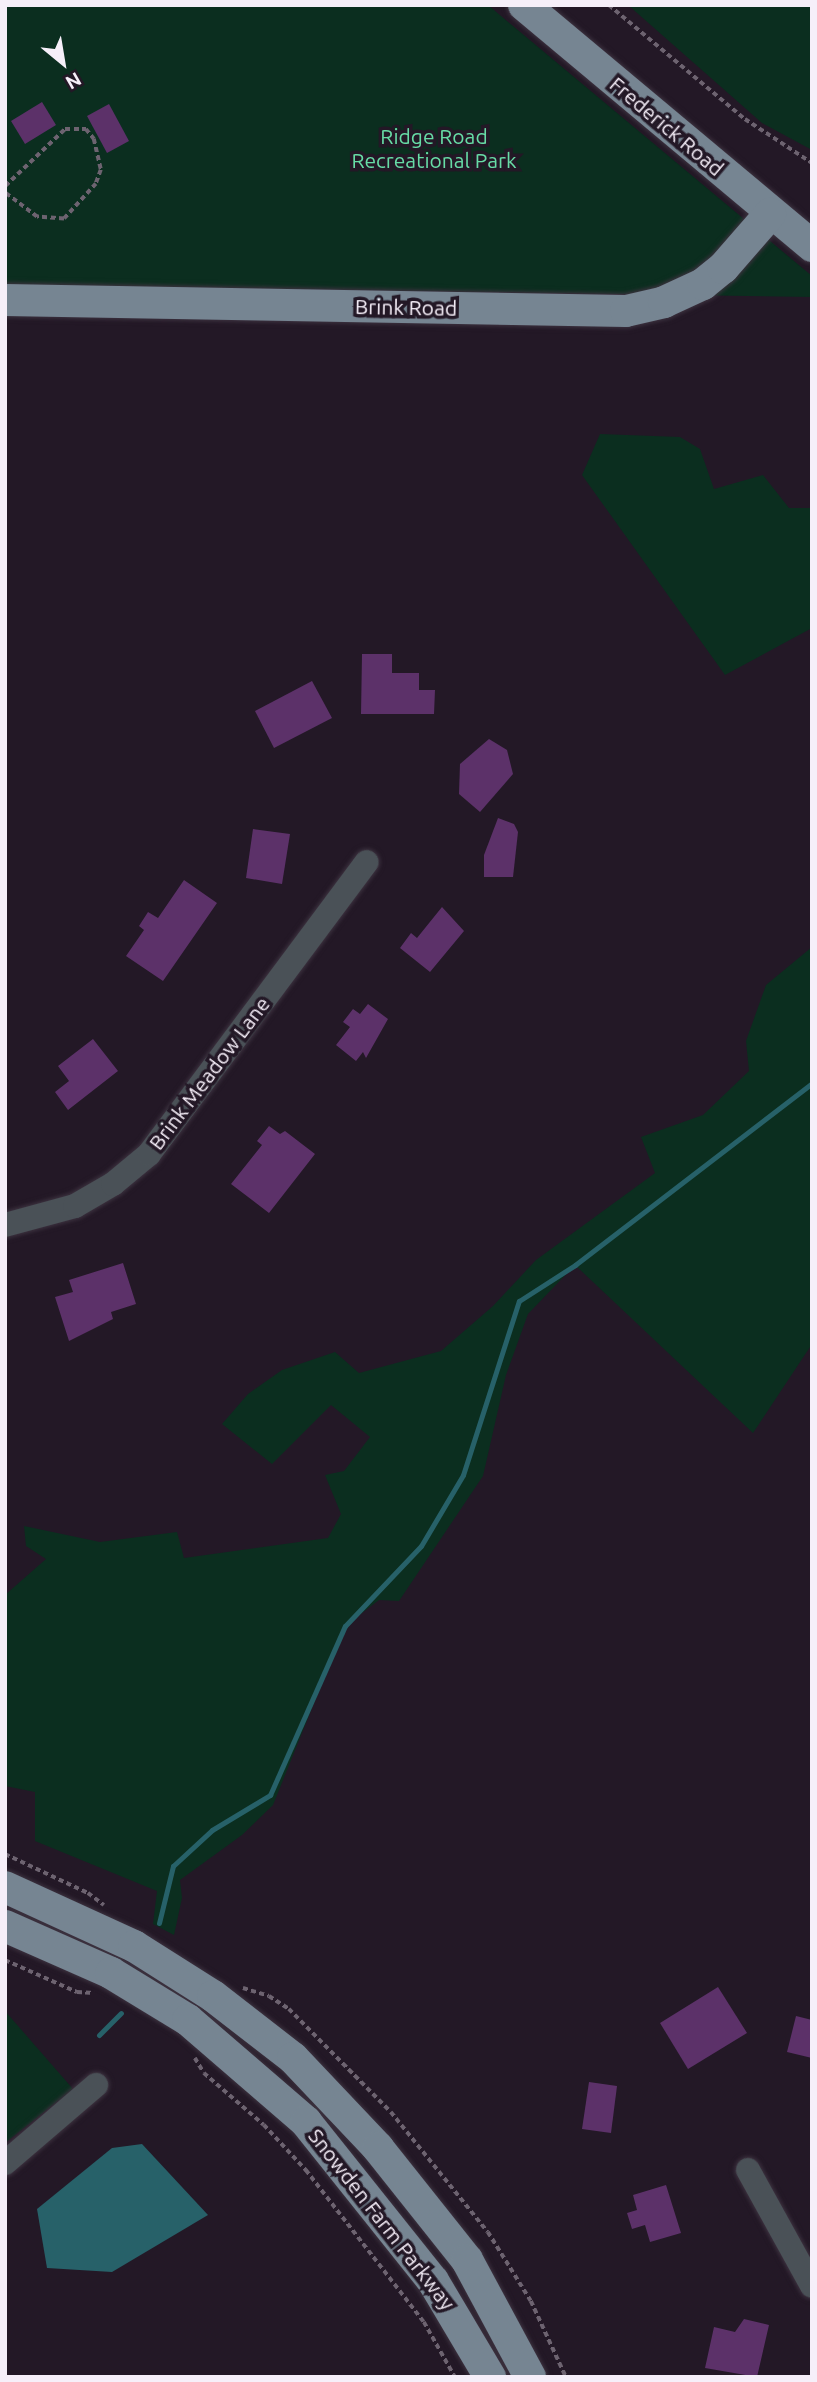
<!DOCTYPE html>
<html>
<head>
<meta charset="utf-8">
<style>
  body { margin:0 }
  #map { position:relative; width:817px; height:2382px; overflow:hidden; background:#231826; font-family:Ubuntu,sans-serif }
  div>[style] { position:absolute }
  [style*='--x'] { left:calc(var(--x)*1px); top:calc(var(--y)*1px); width:calc(var(--w)*1px); rotate:calc(var(--a)*1deg) }
  .green>* { inset:0; background:#0b2e1f }
  .water>* { inset:0; background:#276169 }
  .stream>* { height:5px; margin:-2.5px; padding:0 2.5px; transform-origin:2.5px; border-radius:2.5px; background:#276169 }
  .building>* { inset:0; background:#5c3169 }
  .path>* { height:3.5px; margin-top:-1.75px; transform-origin:0; background:repeating-linear-gradient(90deg,#6d6370 0 5px,transparent 0 8.5px) }
  .roads { filter:drop-shadow(0 0 2px #3c323f) drop-shadow(0 0 2px #3c323f) }
  .minor>* { height:24px; margin:-12px; padding:0 12px; transform-origin:12px; border-radius:12px; background:#4a5157 }
  .major>* { height:32px; margin:-16px; padding:0 16px; transform-origin:16px; border-radius:16px; background:#768592 }
  span { translate:-50% -50%; white-space:nowrap; text-align:center; line-height:1.15; -webkit-text-stroke:7px #231826; paint-order:stroke }
  .street-label { font-size:21px; color:#f6eff9 }
  .park-label { font-size:21px; color:#67dca6 }
  .frame { position:absolute; inset:0; border:7px solid #f6eff9; pointer-events:none }
  .north { position:absolute; left:28px; top:28px; width:70px; height:70px; -webkit-text-stroke:5px #231826; paint-order:stroke; rotate:150deg; font-size:19px; font-weight:700; line-height:28px; text-align:center; color:#f6eff9 }
  .north::after { content:''; display:block; margin:auto; width:24px; height:32px; background:#f6eff9; clip-path:polygon(50% 0,100% 100%,50% 72%,0 100%) }
</style>
</head>
<body>
<div id="map">
  <div class="green">
    <div style="clip-path:polygon(5px 5px,488px 5px,812px 276px,812px 297px,5px 285px)"></div>
    <div style="clip-path:polygon(628px 5px,812px 5px,812px 150px,762px 123px)"></div>
    <div style="clip-path:polygon(600px 434px,680px 437px,700px 449px,714px 489px,763px 475px,789px 508px,812px 508px,812px 628px,725px 675px,582px 475px)"></div>
    <div style="clip-path:polygon(812px 947px,812px 1344px,753px 1433px,575px 1265px,528px 1314px,506px 1375px,483px 1476px,399px 1601px,379px 1600px,345px 1626px,273px 1805px,242px 1835px,180px 1880px,182px 1898px,174px 1935px,153px 1924px,157px 1891px,35px 1841px,35px 1792px,5px 1786px,5px 1595px,46px 1559px,26px 1546px,24px 1526px,100px 1542px,177px 1532px,184px 1558px,328px 1538px,341px 1514px,325px 1475px,344px 1471px,370px 1437px,331px 1405px,272px 1464px,222px 1424px,248px 1394px,282px 1370px,335px 1352px,359px 1373px,441px 1351px,493px 1306px,536px 1260px,655px 1173px,641px 1137px,703px 1115px,749px 1071px,746px 1041px,766px 985px)"></div>
    <div style="clip-path:polygon(5px 2011px,73px 2089px,5px 2143px)"></div>
  </div>
  <div class="water">
    <div style="clip-path:polygon(142px 2144px,208px 2215px,112px 2272px,47px 2268px,37px 2209px,112px 2148px)"></div>
  </div>
  <div class="stream">
    <div style="--x:159;--y:1923;--w:59;--a:-76.2"></div>
    <div style="--x:173;--y:1866;--w:53;--a:-42.7"></div>
    <div style="--x:212;--y:1830;--w:68;--a:-31.1"></div>
    <div style="--x:270;--y:1795;--w:185;--a:-66.1"></div>
    <div style="--x:345;--y:1626;--w:110;--a:-46.5"></div>
    <div style="--x:421;--y:1546;--w:82;--a:-59.4"></div>
    <div style="--x:463;--y:1475;--w:183;--a:-72.2"></div>
    <div style="--x:519;--y:1301;--w:67;--a:-32.7"></div>
    <div style="--x:575;--y:1265;--w:299;--a:-37.5"></div>
    <div style="--x:99;--y:2035;--w:31;--a:-45"></div>
  </div>
  <div class="building">
    <div style="clip-path:polygon(42px 102px,56px 125px,25px 144px,11px 121px)"></div>
    <div style="clip-path:polygon(109px 104px,129px 141px,107px 153px,87px 116px)"></div>
    <div style="clip-path:polygon(362px 654px,392px 654px,392px 673px,419px 673px,419px 690px,435px 690px,434px 714px,361px 714px)"></div>
    <div style="clip-path:polygon(312px 681px,332px 718px,274px 748px,255px 711px)"></div>
    <div style="clip-path:polygon(489px 739px,507px 750px,513px 774px,480px 812px,459px 794px,460px 764px)"></div>
    <div style="clip-path:polygon(498px 818px,514px 824px,518px 832px,513px 877px,484px 877px,484px 855px)"></div>
    <div style="clip-path:polygon(253px 829px,290px 834px,282px 884px,246px 878px)"></div>
    <div style="clip-path:polygon(184px 880px,217px 903px,163px 981px,126px 956px,144px 930px,139px 926px,148px 912px,158px 918px)"></div>
    <div style="clip-path:polygon(442px 907px,464px 931px,430px 972px,400px 948px,411px 933px,417px 938px)"></div>
    <div style="clip-path:polygon(368px 1004px,388px 1019px,366px 1058px,363px 1052px,356px 1061px,336px 1045px,350px 1027px,343px 1022px,353px 1009px,360px 1014px)"></div>
    <div style="clip-path:polygon(93px 1039px,118px 1071px,68px 1110px,55px 1092px,69px 1081px,58px 1066px)"></div>
    <div style="clip-path:polygon(269px 1126px,280px 1134px,285px 1131px,315px 1154px,269px 1213px,231px 1184px,262px 1145px,257px 1141px)"></div>
    <div style="clip-path:polygon(123px 1263px,136px 1304px,111px 1312px,113px 1319px,69px 1341px,55px 1297px,73px 1292px,69px 1280px)"></div>
    <div style="clip-path:polygon(718px 1987px,747px 2033px,688px 2069px,660px 2023px)"></div>
    <div style="clip-path:polygon(796px 2016px,812px 2020px,812px 2058px,787px 2052px)"></div>
    <div style="clip-path:polygon(589px 2082px,617px 2086px,611px 2133px,582px 2129px)"></div>
    <div style="clip-path:polygon(666px 2185px,681px 2233px,650px 2242px,645px 2225px,632px 2229px,627px 2213px,637px 2210px,633px 2195px)"></div>
    <div style="clip-path:polygon(744px 2319px,769px 2325px,757px 2377px,705px 2368px,714px 2327px,735px 2332px)"></div>
  </div>
  <div class="path">
    <div style="--x:609;--y:5;--w:177;--a:40"></div>
    <div style="--x:745;--y:119;--w:80;--a:33.3"></div>
    <div style="--x:5;--y:186;--w:83;--a:-43.5"></div>
    <div style="--x:65;--y:129;--w:21;--a:0"></div>
    <div style="--x:86;--y:129;--w:13;--a:51"></div>
    <div style="--x:94;--y:139;--w:32;--a:77"></div>
    <div style="--x:101;--y:170;--w:15;--a:110"></div>
    <div style="--x:96;--y:184;--w:47;--a:132.4"></div>
    <div style="--x:64;--y:219;--w:27;--a:-176"></div>
    <div style="--x:37;--y:217;--w:40;--a:-143"></div>
    <div style="--x:5;--y:1854;--w:92;--a:25.2"></div>
    <div style="--x:88;--y:1893;--w:20;--a:37"></div>
    <div style="--x:5;--y:1960;--w:79;--a:24"></div>
    <div style="--x:77;--y:1992;--w:17;--a:3"></div>
    <div style="--x:243;--y:1988;--w:27;--a:17"></div>
    <div style="--x:269;--y:1996;--w:24;--a:33"></div>
    <div style="--x:289;--y:2009;--w:145;--a:45.3"></div>
    <div style="--x:391;--y:2112;--w:154;--a:51.1"></div>
    <div style="--x:488;--y:2232;--w:81;--a:58.1"></div>
    <div style="--x:531;--y:2301;--w:84;--a:65.3"></div>
    <div style="--x:195;--y:2058;--w:17;--a:59"></div>
    <div style="--x:204;--y:2073;--w:79;--a:40.9"></div>
    <div style="--x:264;--y:2125;--w:62;--a:47"></div>
    <div style="--x:306;--y:2170;--w:192;--a:52.2"></div>
    <div style="--x:424;--y:2322;--w:63;--a:60.6"></div>
  </div>
  <div class="roads">
    <div class="minor">
      <div style="--x:5;--y:1225;--w:73;--a:-15.2"></div>
      <div style="--x:75;--y:1206;--w:44;--a:-30.1"></div>
      <div style="--x:113;--y:1184;--w:47;--a:-39.8"></div>
      <div style="--x:149;--y:1154;--w:364;--a:-53.3"></div>
      <div style="--x:5;--y:2163;--w:120;--a:-40.6"></div>
      <div style="--x:748;--y:2170;--w:132;--a:61.1"></div>
    </div>
    <div class="major">
      <div style="--x:524;--y:5;--w:376;--a:39.9"></div>
      <div style="--x:5;--y:300;--w:621;--a:1.01"></div>
      <div style="--x:626;--y:311;--w:39;--a:-13"></div>
      <div style="--x:664;--y:302;--w:43;--a:-24.8"></div>
      <div style="--x:703;--y:284;--w:26;--a:-39"></div>
      <div style="--x:723;--y:268;--w:72;--a:-49"></div>
      <div style="--x:5;--y:1887;--w:142;--a:24.6"></div>
      <div style="--x:134;--y:1946;--w:93;--a:32.3"></div>
      <div style="--x:213;--y:1996;--w:101;--a:37.8"></div>
      <div style="--x:293;--y:2058;--w:124;--a:46.6"></div>
      <div style="--x:378;--y:2148;--w:143;--a:51.5"></div>
      <div style="--x:467;--y:2260;--w:133;--a:61.7"></div>
      <div style="--x:5;--y:1926;--w:116;--a:23.9"></div>
      <div style="--x:111;--y:1973;--w:90;--a:31.4"></div>
      <div style="--x:188;--y:2020;--w:156;--a:40.8"></div>
      <div style="--x:306;--y:2122;--w:203;--a:51.4"></div>
      <div style="--x:433;--y:2281;--w:112;--a:59.3"></div>
    </div>
  </div>
  <div class="street-label">
    <span style="left:667px;top:126px;rotate:40deg">Frederick Road</span>
    <span style="left:406px;top:307px;rotate:1deg">Brink Road</span>
    <span style="left:209px;top:1073px;rotate:-53deg">Brink Meadow Lane</span>
    <span style="left:382px;top:2219px;rotate:52deg">Snowden Farm Parkway</span>
  </div>
  <div class="park-label">
    <span style="left:434px;top:148px">Ridge Road<br>Recreational Park</span>
  </div>
  <div class="frame"></div>
  <div class="north">N</div>
</div>
</body>
</html>
